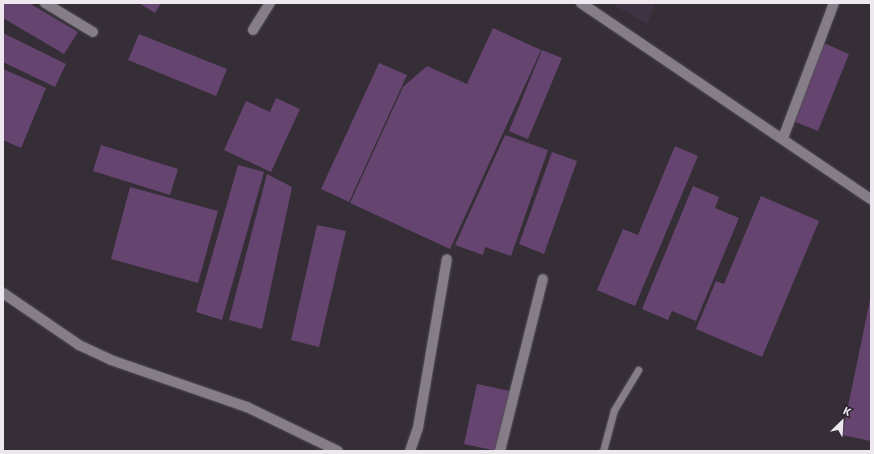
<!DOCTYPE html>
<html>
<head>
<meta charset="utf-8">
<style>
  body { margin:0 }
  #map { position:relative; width:874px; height:454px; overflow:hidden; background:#352e37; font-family:"Exo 2",sans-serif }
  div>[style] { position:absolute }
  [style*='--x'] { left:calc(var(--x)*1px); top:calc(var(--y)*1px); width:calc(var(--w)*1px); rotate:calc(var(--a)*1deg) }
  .built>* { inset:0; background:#3e3342 }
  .building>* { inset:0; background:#664470 }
  .roads { filter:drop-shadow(0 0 1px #524d54) drop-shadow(0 0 1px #524d54) }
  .lane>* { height:7px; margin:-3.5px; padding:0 3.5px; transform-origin:3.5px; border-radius:3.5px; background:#857d88 }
  .street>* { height:10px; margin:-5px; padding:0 5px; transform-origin:5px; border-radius:5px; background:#857d88 }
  span { translate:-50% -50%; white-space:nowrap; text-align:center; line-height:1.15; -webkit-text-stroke:3px #2b242d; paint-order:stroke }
  .frame { position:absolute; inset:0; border:4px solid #ece8ee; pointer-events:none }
  .north { position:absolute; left:822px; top:402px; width:40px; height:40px; -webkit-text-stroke:3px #2b242d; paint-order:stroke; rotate:25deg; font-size:11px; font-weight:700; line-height:16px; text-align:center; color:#ece8ee }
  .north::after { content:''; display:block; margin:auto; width:14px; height:18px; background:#ece8ee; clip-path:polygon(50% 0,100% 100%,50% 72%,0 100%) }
</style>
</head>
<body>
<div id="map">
  <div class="built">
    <div style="clip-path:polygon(610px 3px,655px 3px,647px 24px)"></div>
  </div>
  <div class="building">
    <div style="clip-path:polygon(3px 3px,29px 3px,78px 32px,64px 54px,3px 18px)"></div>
    <div style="clip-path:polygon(139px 3px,161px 3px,155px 13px)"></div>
    <div style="clip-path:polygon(493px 28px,541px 50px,450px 249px,350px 203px,403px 87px,427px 66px,467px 84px)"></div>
    <div style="clip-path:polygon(3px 33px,66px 64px,55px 87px,3px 62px)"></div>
    <div style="clip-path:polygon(139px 34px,227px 69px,216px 96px,128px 60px)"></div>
    <div style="clip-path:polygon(824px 43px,849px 54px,818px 131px,793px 121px)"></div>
    <div style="clip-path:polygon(542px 50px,562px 58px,528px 139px,509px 131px)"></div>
    <div style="clip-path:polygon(379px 63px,407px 75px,349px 202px,321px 189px)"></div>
    <div style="clip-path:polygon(3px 69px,46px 88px,21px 148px,3px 140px)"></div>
    <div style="clip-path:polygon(276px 98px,300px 109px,271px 172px,224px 150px,246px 101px,270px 112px)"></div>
    <div style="clip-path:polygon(505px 135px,548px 150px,511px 256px,485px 247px,483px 255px,455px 245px)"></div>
    <div style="clip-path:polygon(101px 145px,178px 169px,170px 195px,93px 171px)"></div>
    <div style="clip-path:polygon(675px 146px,698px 156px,635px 306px,597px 290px,623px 229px,638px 235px)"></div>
    <div style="clip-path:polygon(552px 152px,577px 161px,544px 254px,519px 244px)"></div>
    <div style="clip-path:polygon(238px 165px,264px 172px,222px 320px,196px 312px)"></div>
    <div style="clip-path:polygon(267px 174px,292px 187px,262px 329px,229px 320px)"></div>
    <div style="clip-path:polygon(693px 186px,719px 197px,715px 208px,739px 218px,696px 321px,672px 311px,668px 320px,642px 309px)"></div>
    <div style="clip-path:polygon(130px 187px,218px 211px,198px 283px,111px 259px)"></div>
    <div style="clip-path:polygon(761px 196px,819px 221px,762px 357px,696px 329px,716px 281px,724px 284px)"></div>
    <div style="clip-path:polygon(317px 225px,346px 231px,319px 347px,291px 340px)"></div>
    <div style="clip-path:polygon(870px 300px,871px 300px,871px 441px,842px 435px)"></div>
    <div style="clip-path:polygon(477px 384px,510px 391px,497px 451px,464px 444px)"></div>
  </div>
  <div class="roads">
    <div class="lane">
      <div style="--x:603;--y:451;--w:42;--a:-75"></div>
      <div style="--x:614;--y:410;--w:47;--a:-59"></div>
    </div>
    <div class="street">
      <div style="--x:45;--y:3;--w:56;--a:31.1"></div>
      <div style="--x:581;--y:3;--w:350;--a:34.1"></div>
      <div style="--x:253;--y:30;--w:32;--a:-58"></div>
      <div style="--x:783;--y:138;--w:144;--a:-69.3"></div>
      <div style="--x:3;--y:293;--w:92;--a:34.4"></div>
      <div style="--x:79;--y:345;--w:35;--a:25"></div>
      <div style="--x:111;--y:360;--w:144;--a:19.1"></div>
      <div style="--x:247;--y:407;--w:101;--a:25.8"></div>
      <div style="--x:410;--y:451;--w:24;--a:-71"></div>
      <div style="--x:418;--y:428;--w:171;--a:-80.3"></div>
      <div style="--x:500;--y:451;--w:177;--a:-76"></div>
    </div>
  </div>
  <div class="frame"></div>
  <div class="north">K</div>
</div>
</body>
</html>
